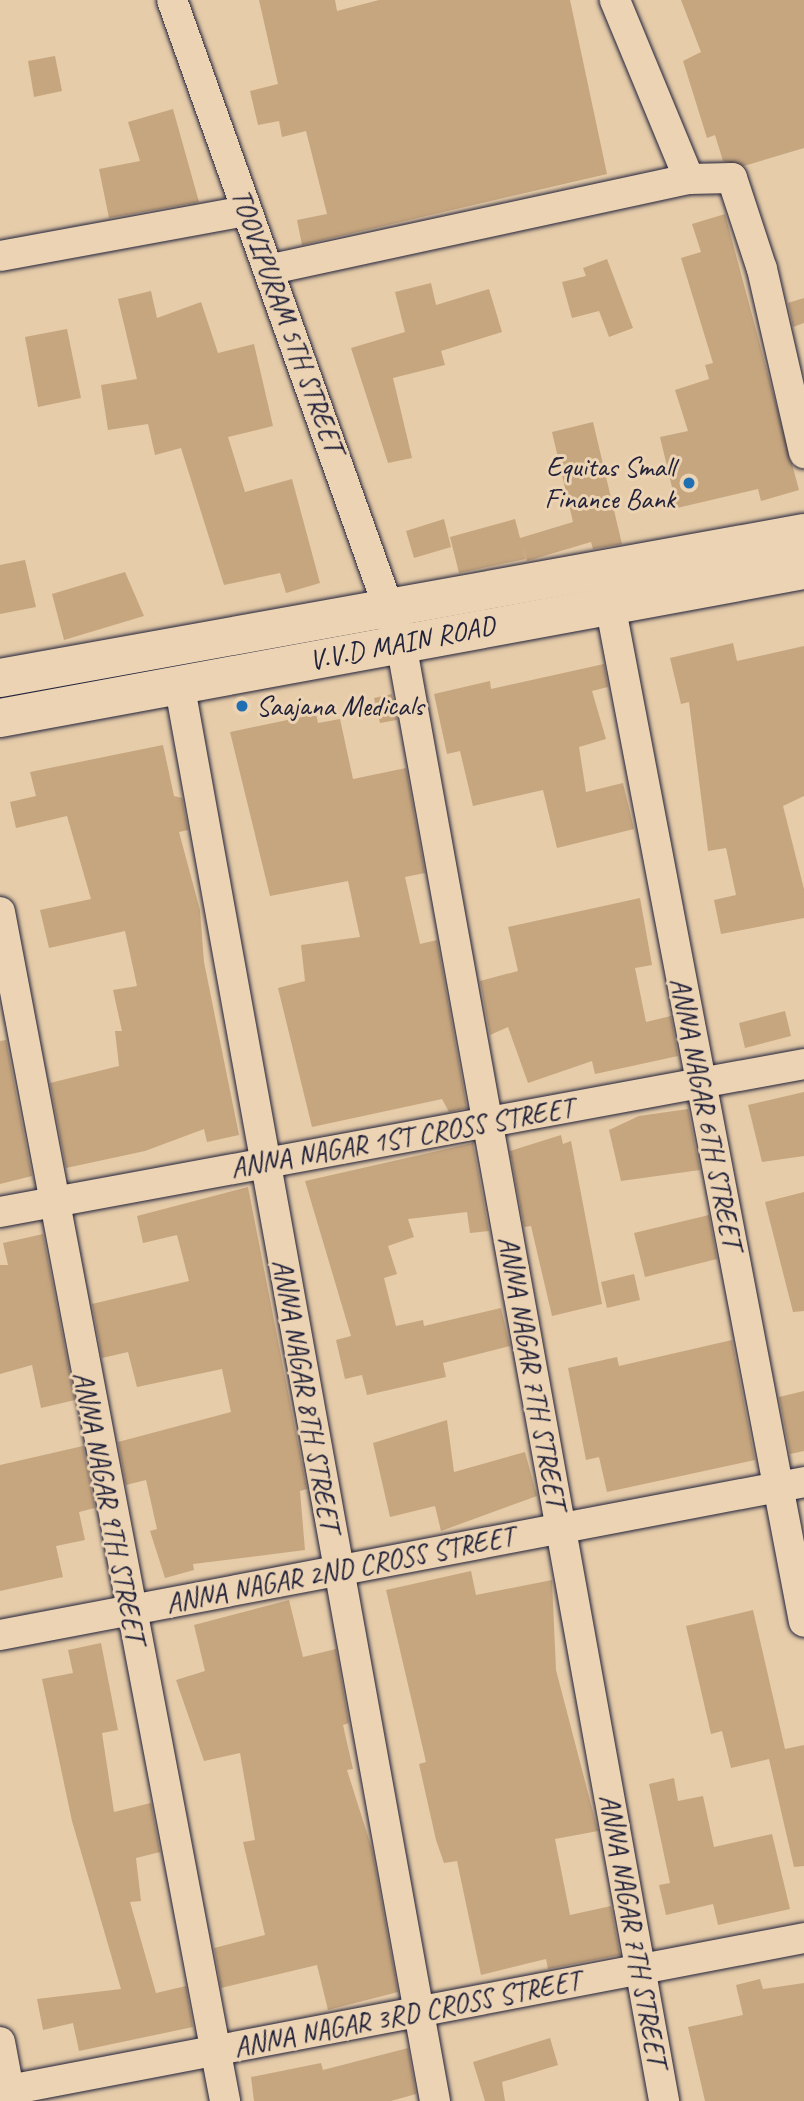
<!DOCTYPE html>
<html>
<head>
<meta charset="utf-8">
<style>
  body { margin:0 }
  #map { position:relative; width:804px; height:2101px; overflow:hidden; background:#e6cca9; font-family:Caveat,sans-serif }
  div>[style] { position:absolute }
  [style*='--x'] { left:calc(var(--x)*1px); top:calc(var(--y)*1px); width:calc(var(--w)*1px); rotate:calc(var(--a)*1deg) }
  .building>* { inset:0; background:#c6a67f }
  .roads { filter:drop-shadow(0 0 2px #22223b) drop-shadow(0 0 2px #22223b) }
  .minor>* { height:30px; margin:-15px; padding:0 15px; transform-origin:15px; border-radius:15px; background:#ebd3b3 }
  .secondary>* { height:38px; margin:-19px; padding:0 19px; transform-origin:19px; border-radius:19px; background:#ebd3b3 }
  .dots>* { width:19px; height:19px; translate:-50% -50%; box-sizing:border-box; border:4px solid #ebd3b3; border-radius:50% }
  span { translate:-50% -50%; white-space:nowrap; text-align:center; line-height:1.15; -webkit-text-stroke:6px #ebd3b3; paint-order:stroke }
  .street-label { font-size:28px; color:#22223b }
  .poi-label { font-size:28px; color:#22223b }
  .right { translate:-100% -50%; text-align:right }
  .left { translate:0 -50%; text-align:left }
</style>
</head>
<body>
<div id="map">
  <div class="building">
    <div style="clip-path:polygon(259px 0,335px 0,337px 11px,379px 0,570px 0,607px 174px,302px 245px,297px 220px,327px 214px,306px 131px,282px 137px,279px 121px,258px 125px,250px 91px,278px 84px)"></div>
    <div style="clip-path:polygon(681px 0,804px 0,804px 148px,744px 166px,723px 161px,715px 135px,707px 138px,683px 61px,701px 52px)"></div>
    <div style="clip-path:polygon(55px 56px,62px 91px,34px 97px,28px 61px)"></div>
    <div style="clip-path:polygon(173px 109px,199px 202px,109px 218px,99px 169px,140px 161px,128px 122px)"></div>
    <div style="clip-path:polygon(725px 214px,799px 490px,761px 501px,758px 489px,677px 508px,660px 437px,688px 431px,675px 390px,709px 379px,705px 365px,713px 363px,681px 258px,701px 252px,692px 224px)"></div>
    <div style="clip-path:polygon(607px 259px,633px 328px,609px 337px,599px 311px,572px 318px,562px 282px,586px 276px,583px 268px)"></div>
    <div style="clip-path:polygon(431px 283px,436px 305px,489px 289px,502px 332px,441px 351px,445px 365px,393px 378px,412px 458px,388px 463px,351px 348px,405px 332px,395px 292px)"></div>
    <div style="clip-path:polygon(151px 291px,157px 318px,201px 302px,218px 353px,254px 344px,273px 426px,228px 437px,245px 492px,292px 479px,320px 583px,286px 593px,280px 573px,224px 585px,181px 448px,155px 455px,148px 424px,108px 430px,101px 385px,137px 379px,118px 299px)"></div>
    <div style="clip-path:polygon(804px 298px,804px 323px,793px 327px,788px 303px)"></div>
    <div style="clip-path:polygon(67px 329px,81px 398px,38px 407px,25px 337px)"></div>
    <div style="clip-path:polygon(593px 422px,622px 544px,593px 549px,591px 542px,527px 561px,522px 546px,526px 559px,459px 573px,450px 537px,515px 519px,520px 538px,573px 522px,552px 432px)"></div>
    <div style="clip-path:polygon(444px 519px,451px 547px,414px 558px,406px 531px)"></div>
    <div style="clip-path:polygon(25px 560px,36px 607px,0 614px,0 565px)"></div>
    <div style="clip-path:polygon(125px 572px,144px 616px,64px 640px,52px 594px)"></div>
    <div style="clip-path:polygon(733px 643px,737px 661px,804px 646px,804px 796px,783px 806px,804px 889px,804px 918px,721px 934px,714px 900px,736px 895px,726px 848px,708px 851px,689px 702px,681px 704px,670px 658px)"></div>
    <div style="clip-path:polygon(604px 664px,608px 687px,592px 691px,606px 739px,579px 747px,586px 792px,623px 783px,634px 829px,557px 848px,543px 790px,473px 806px,460px 751px,447px 754px,434px 694px,490px 681px,491px 689px)"></div>
    <div style="clip-path:polygon(392px 694px,397px 720px,380px 723px,374px 698px)"></div>
    <div style="clip-path:polygon(316px 714px,318px 723px,340px 719px,353px 779px,406px 768px,425px 873px,405px 877px,420px 944px,437px 940px,467px 1108px,449px 1112px,442px 1099px,312px 1127px,278px 988px,305px 981px,301px 945px,360px 937px,348px 881px,270px 896px,230px 732px)"></div>
    <div style="clip-path:polygon(163px 745px,174px 796px,182px 798px,188px 830px,179px 832px,200px 910px,204px 962px,239px 1135px,207px 1142px,204px 1129px,145px 1151px,66px 1168px,50px 1083px,119px 1066px,115px 1031px,122px 1031px,113px 990px,137px 986px,125px 931px,49px 948px,40px 910px,91px 899px,67px 816px,16px 828px,10px 802px,36px 796px,30px 772px)"></div>
    <div style="clip-path:polygon(640px 898px,652px 965px,635px 968px,646px 1022px,671px 1016px,678px 1056px,595px 1074px,592px 1061px,528px 1083px,508px 1027px,490px 1035px,480px 981px,518px 971px,508px 927px)"></div>
    <div style="clip-path:polygon(785px 1011px,791px 1036px,745px 1048px,739px 1023px)"></div>
    <div style="clip-path:polygon(6px 1040px,32px 1176px,0 1184px,0 1041px)"></div>
    <div style="clip-path:polygon(804px 1092px,804px 1156px,762px 1162px,748px 1105px)"></div>
    <div style="clip-path:polygon(688px 1109px,700px 1170px,621px 1181px,609px 1130px,639px 1116px)"></div>
    <div style="clip-path:polygon(561px 1135px,563px 1144px,571px 1141px,602px 1304px,552px 1316px,531px 1226px,524px 1227px,510px 1151px)"></div>
    <div style="clip-path:polygon(473px 1143px,489px 1231px,470px 1233px,467px 1212px,408px 1219px,414px 1237px,388px 1246px,397px 1274px,384px 1278px,396px 1326px,423px 1320px,424px 1326px,501px 1308px,510px 1346px,443px 1363px,446px 1377px,367px 1395px,362px 1375px,345px 1379px,336px 1340px,351px 1336px,305px 1181px)"></div>
    <div style="clip-path:polygon(248px 1187px,307px 1489px,300px 1491px,305px 1550px,193px 1564px,194px 1570px,165px 1578px,150px 1531px,157px 1529px,146px 1480px,126px 1485px,118px 1442px,231px 1412px,222px 1369px,137px 1387px,128px 1352px,102px 1358px,92px 1304px,189px 1281px,177px 1235px,143px 1243px,137px 1216px)"></div>
    <div style="clip-path:polygon(804px 1192px,804px 1311px,793px 1312px,765px 1202px)"></div>
    <div style="clip-path:polygon(709px 1215px,717px 1259px,645px 1277px,634px 1233px)"></div>
    <div style="clip-path:polygon(43px 1234px,75px 1400px,41px 1408px,32px 1365px,0 1374px,0 1265px,8px 1265px,3px 1243px)"></div>
    <div style="clip-path:polygon(634px 1274px,640px 1300px,607px 1308px,601px 1282px)"></div>
    <div style="clip-path:polygon(732px 1340px,755px 1460px,607px 1492px,599px 1457px,586px 1460px,568px 1368px,617px 1357px,619px 1366px)"></div>
    <div style="clip-path:polygon(804px 1391px,804px 1451px,790px 1454px,779px 1397px)"></div>
    <div style="clip-path:polygon(447px 1420px,454px 1472px,525px 1452px,537px 1496px,441px 1531px,435px 1506px,390px 1517px,373px 1443px)"></div>
    <div style="clip-path:polygon(83px 1446px,95px 1508px,79px 1512px,85px 1540px,56px 1546px,63px 1577px,0 1591px,0 1465px)"></div>
    <div style="clip-path:polygon(471px 1571px,476px 1595px,552px 1580px,556px 1670px,598px 1831px,555px 1839px,570px 1915px,611px 1906px,620px 1955px,548px 1969px,546px 1959px,481px 1975px,457px 1861px,444px 1863px,436px 1840px,419px 1764px,426px 1762px,386px 1590px)"></div>
    <div style="clip-path:polygon(289px 1600px,303px 1657px,336px 1649px,349px 1723px,343px 1725px,353px 1769px,347px 1770px,372px 1849px,398px 1992px,328px 2010px,317px 1965px,221px 1988px,214px 1948px,265px 1935px,243px 1842px,255px 1840px,240px 1753px,204px 1761px,176px 1680px,205px 1671px,194px 1625px)"></div>
    <div style="clip-path:polygon(753px 1610px,785px 1749px,804px 1745px,804px 1866px,794px 1867px,769px 1759px,731px 1768px,722px 1731px,711px 1734px,686px 1626px)"></div>
    <div style="clip-path:polygon(101px 1643px,118px 1730px,102px 1733px,114px 1812px,151px 1803px,160px 1852px,136px 1858px,141px 1901px,130px 1902px,156px 1993px,186px 1986px,193px 2027px,79px 2051px,73px 2023px,43px 2030px,37px 1999px,121px 1989px,72px 1821px,42px 1679px,73px 1673px,68px 1650px)"></div>
    <div style="clip-path:polygon(674px 1778px,678px 1801px,703px 1796px,714px 1847px,772px 1834px,790px 1909px,718px 1925px,713px 1904px,666px 1915px,659px 1885px,670px 1883px,649px 1784px)"></div>
    <div style="clip-path:polygon(760px 1979px,763px 1989px,804px 1983px,804px 2101px,705px 2101px,688px 2027px,743px 2015px,736px 1985px)"></div>
    <div style="clip-path:polygon(550px 2038px,558px 2065px,502px 2082px,505px 2101px,485px 2101px,473px 2062px)"></div>
    <div style="clip-path:polygon(408px 2048px,416px 2094px,391px 2101px,254px 2101px,251px 2077px,321px 2063px,323px 2070px)"></div>
  </div>
  <div class="roads">
    <div class="minor">
      <div style="--x:172;--y:0;--w:683;--a:70.4"></div>
      <div style="--x:401;--y:643;--w:1482;--a:79.77"></div>
      <div style="--x:689;--y:179;--w:43;--a:-1.3"></div>
      <div style="--x:732;--y:178;--w:96;--a:71.8"></div>
      <div style="--x:762;--y:269;--w:189;--a:77.1"></div>
      <div style="--x:0;--y:256;--w:250;--a:-10.4"></div>
      <div style="--x:272;--y:269;--w:427;--a:-12.2"></div>
      <div style="--x:689;--y:179;--w:194;--a:-112.5"></div>
      <div style="--x:610;--y:604;--w:1036;--a:79.21"></div>
      <div style="--x:180;--y:688;--w:1436;--a:79.77"></div>
      <div style="--x:0;--y:912;--w:1210;--a:79.28"></div>
      <div style="--x:0;--y:1212;--w:818;--a:-10.43"></div>
      <div style="--x:0;--y:1635;--w:818;--a:-10.77"></div>
      <div style="--x:0;--y:2042;--w:60;--a:79.4"></div>
      <div style="--x:9;--y:2090;--w:809;--a:-10.82"></div>
    </div>
    <div class="secondary">
      <div style="--x:0;--y:678;--w:817;--a:-10.22"></div>
      <div style="--x:0;--y:718;--w:818;--a:-10.43"></div>
    </div>
  </div>
  <div class="dots">
    <div style="left:689px;top:483px;background:#1f6fb2"></div>
    <div style="left:242px;top:706px;background:#1f6fb2"></div>
  </div>
  <div class="street-label">
    <span style="left:287px;top:321px;rotate:70deg">TOOVIPURAM 5TH STREET</span>
    <span style="left:402px;top:643px;rotate:-11deg">V.V.D MAIN ROAD</span>
    <span style="left:706px;top:1113px;rotate:79deg">ANNA NAGAR 6TH STREET</span>
    <span style="left:402px;top:1138px;rotate:-10deg">ANNA NAGAR 1ST CROSS STREET</span>
    <span style="left:532px;top:1372px;rotate:80deg">ANNA NAGAR 7TH STREET</span>
    <span style="left:306px;top:1395px;rotate:80deg">ANNA NAGAR 8TH STREET</span>
    <span style="left:109px;top:1507px;rotate:79deg">ANNA NAGAR 9TH STREET</span>
    <span style="left:340px;top:1570px;rotate:-11deg">ANNA NAGAR 2ND CROSS STREET</span>
    <span style="left:633px;top:1930px;rotate:80deg">ANNA NAGAR 7TH STREET</span>
    <span style="left:407px;top:2014px;rotate:-11deg">ANNA NAGAR 3RD CROSS STREET</span>
  </div>
  <div class="poi-label">
    <span class="right" style="left:675px;top:483px">Equitas Small<br>Finance Bank</span>
    <span class="left" style="left:256px;top:706px">Saajana Medicals</span>
  </div>
</div>
</body>
</html>
